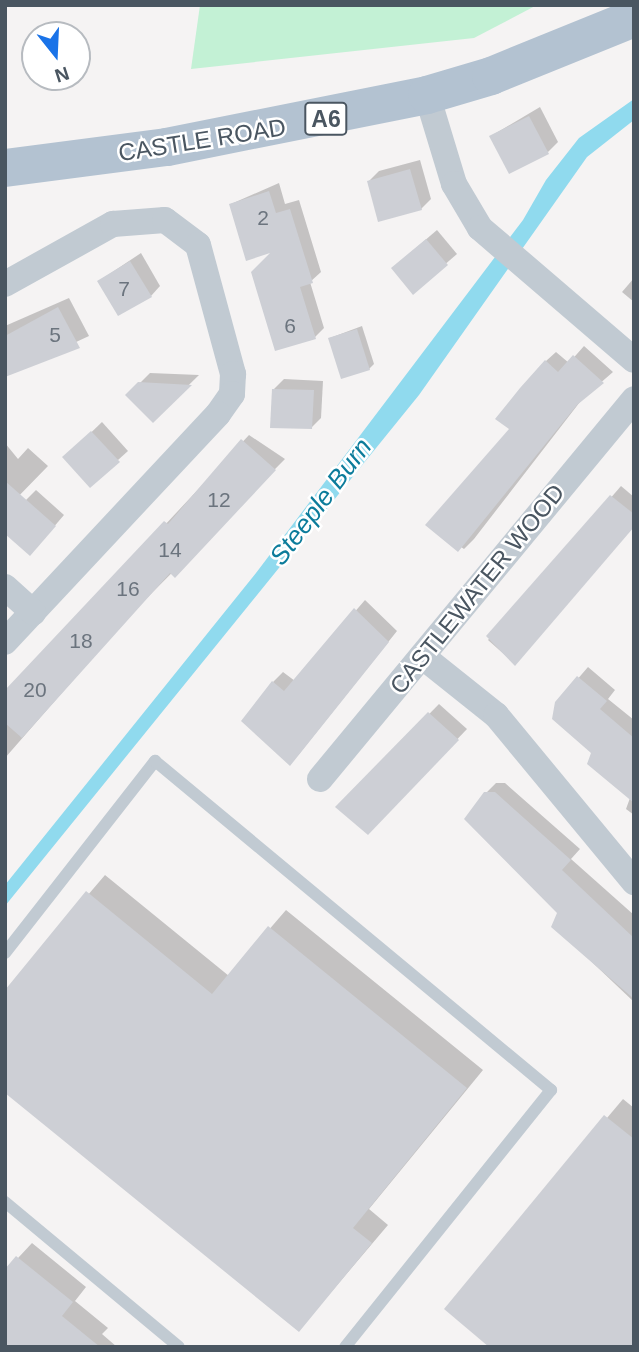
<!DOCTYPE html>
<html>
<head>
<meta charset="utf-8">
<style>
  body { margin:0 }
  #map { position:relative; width:639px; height:1352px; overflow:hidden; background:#f5f3f3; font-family:Helvetica,sans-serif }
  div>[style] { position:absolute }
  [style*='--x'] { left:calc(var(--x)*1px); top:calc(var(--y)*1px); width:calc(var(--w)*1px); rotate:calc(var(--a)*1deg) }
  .green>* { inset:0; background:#c3f1d5 }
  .water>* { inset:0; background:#90daee }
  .shadow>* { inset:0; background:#0003 }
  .building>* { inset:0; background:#cdcfd5 }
  .service>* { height:12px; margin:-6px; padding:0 6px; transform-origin:6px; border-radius:6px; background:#c1cad2 }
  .minor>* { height:26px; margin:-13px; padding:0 13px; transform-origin:13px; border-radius:13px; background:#c1cad2 }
  .primary>* { height:38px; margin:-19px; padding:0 19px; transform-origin:19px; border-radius:19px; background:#b3c2d1 }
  span { translate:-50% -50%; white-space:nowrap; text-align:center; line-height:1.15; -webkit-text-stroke:5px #fff; paint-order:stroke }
  .number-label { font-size:21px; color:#6b747e }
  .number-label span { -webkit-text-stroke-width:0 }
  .shield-label span { padding:2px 5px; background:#fff; border:2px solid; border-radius:5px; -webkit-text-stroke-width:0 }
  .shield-label { font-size:23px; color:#4a5661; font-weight:700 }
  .street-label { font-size:24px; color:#4a5661 }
  .water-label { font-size:26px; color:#0c7c9b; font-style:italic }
  .frame { position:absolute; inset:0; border:7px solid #4a5661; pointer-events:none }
  .north { position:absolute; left:21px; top:21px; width:70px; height:70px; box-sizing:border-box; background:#fff; border:2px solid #b7bbc0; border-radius:50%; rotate:162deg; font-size:19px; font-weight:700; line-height:28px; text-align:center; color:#4a5661 }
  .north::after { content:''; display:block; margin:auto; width:24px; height:32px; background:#1a73e8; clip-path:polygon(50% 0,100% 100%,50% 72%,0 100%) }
</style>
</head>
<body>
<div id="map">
  <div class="green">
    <div style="clip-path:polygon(200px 5px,537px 5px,474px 38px,191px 69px)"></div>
  </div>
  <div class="water">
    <div style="clip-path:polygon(634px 99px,634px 120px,587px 157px,419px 395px,5px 906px,5px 885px,256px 573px,523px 220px,546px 180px,579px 138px)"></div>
  </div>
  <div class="shadow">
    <div style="clip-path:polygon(540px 107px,558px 142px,548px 152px,491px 136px)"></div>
    <div style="clip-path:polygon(420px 160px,431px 199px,421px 209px,369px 181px,379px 171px)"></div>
    <div style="clip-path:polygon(279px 183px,285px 204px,299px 200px,321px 272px,310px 282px,324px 328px,315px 337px,277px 248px,231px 204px)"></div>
    <div style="clip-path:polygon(437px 230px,457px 254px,413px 292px,403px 259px)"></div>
    <div style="clip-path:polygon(141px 253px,160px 286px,151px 296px,99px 281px)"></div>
    <div style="clip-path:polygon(634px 278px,634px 302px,622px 292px)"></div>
    <div style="clip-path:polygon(69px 298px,89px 336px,5px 375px,5px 326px)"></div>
    <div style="clip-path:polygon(362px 326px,374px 364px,369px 369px,330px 338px)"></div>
    <div style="clip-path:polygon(584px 346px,613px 372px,583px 398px,474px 539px,464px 549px,428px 524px,512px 429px,546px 361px,556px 352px,569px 363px)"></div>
    <div style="clip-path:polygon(150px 373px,199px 375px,153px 420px,128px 395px)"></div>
    <div style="clip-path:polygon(284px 379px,323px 381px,321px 418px,311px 428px,274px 389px)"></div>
    <div style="clip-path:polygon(102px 422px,128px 451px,118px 460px,75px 448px)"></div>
    <div style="clip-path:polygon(249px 435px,285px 459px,128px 617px,5px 758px,5px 696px)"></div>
    <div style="clip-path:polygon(5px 443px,18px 459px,28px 448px,48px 466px,11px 504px,5px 500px)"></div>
    <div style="clip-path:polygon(621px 486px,634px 497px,634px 526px,515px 664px,488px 640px)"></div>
    <div style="clip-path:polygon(36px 490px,64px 515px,40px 543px,26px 500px)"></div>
    <div style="clip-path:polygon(365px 600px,397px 631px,299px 754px,273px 682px,283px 672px,295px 681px)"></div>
    <div style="clip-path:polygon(588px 667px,615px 690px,608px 699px,634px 720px,634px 815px,626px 809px,630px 798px,557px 703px)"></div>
    <div style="clip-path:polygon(439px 704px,467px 729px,368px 833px,338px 807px)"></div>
    <div style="clip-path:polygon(496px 783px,505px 783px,580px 849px,571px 859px,634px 915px,634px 1002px,554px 926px,559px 913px,486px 793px)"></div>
    <div style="clip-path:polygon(105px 875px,229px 976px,286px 910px,483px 1070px,369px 1209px,388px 1225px,299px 1330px,5px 992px)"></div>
    <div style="clip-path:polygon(623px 1099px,634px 1108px,634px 1347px,446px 1309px)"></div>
    <div style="clip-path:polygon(32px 1243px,86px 1287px,75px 1301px,108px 1328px,102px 1334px,117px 1347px,5px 1347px,5px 1272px)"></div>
  </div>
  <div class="building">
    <div style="clip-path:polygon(529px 116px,549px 154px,509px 174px,489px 136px)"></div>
    <div style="clip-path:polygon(410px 169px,422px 210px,378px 222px,367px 181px)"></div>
    <div style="clip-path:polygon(269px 191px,276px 213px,290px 209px,313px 283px,300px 287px,316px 339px,275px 351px,251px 272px,270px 253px,246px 261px,229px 204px)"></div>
    <div style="clip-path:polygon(426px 239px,448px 265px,413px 295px,391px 268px)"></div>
    <div style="clip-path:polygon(130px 261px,152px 297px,118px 316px,97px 281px)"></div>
    <div style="clip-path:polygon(58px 307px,80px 348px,5px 377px,5px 336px)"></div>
    <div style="clip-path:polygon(357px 329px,370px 370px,341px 379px,328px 338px)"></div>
    <div style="clip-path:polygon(573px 355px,604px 383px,577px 405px,458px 552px,425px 525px,509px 429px,495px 419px,520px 388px,545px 360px,558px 372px)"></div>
    <div style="clip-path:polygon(138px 382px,192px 385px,153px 423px,125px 395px)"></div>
    <div style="clip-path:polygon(272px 389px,314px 390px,312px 429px,270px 428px)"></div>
    <div style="clip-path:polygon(91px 431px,120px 462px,90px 488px,62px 457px)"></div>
    <div style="clip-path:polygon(241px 439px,276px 470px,175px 578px,170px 573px,22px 738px,5px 723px,5px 690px,164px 521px,168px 524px)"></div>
    <div style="clip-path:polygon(5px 481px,56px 526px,30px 556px,5px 534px)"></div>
    <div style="clip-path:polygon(610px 495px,634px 514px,634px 527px,515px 666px,486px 636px)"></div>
    <div style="clip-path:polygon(354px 608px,389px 642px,290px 766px,241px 721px,272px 681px,284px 691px)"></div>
    <div style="clip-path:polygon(577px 676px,607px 701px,600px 709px,634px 738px,634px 803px,587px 764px,591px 753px,552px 719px,555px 702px)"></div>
    <div style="clip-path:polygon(428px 712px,459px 740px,368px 835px,335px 807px)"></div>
    <div style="clip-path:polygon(484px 792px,495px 792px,571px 860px,562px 870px,634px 938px,634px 999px,551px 927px,557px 913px,464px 819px)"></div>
    <div style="clip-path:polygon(86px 891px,212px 994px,268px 926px,467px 1088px,353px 1228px,372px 1243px,299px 1332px,5px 1093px,5px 990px)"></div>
    <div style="clip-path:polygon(604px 1115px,634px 1139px,634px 1347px,489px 1347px,444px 1309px)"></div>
    <div style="clip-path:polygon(16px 1256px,73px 1302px,62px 1316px,100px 1347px,5px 1347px,5px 1269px)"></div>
  </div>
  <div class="service">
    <div style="--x:5;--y:953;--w:244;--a:-52"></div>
    <div style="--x:155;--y:761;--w:515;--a:39.72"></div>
    <div style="--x:551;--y:1090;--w:329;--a:128.7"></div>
    <div style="--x:5;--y:1202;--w:226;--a:39.8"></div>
  </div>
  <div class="minor">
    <div style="--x:427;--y:95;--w:93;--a:73.1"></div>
    <div style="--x:454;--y:184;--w:51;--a:59.4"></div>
    <div style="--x:480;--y:228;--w:203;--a:40.6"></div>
    <div style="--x:5;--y:284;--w:124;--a:-29.1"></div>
    <div style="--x:113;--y:224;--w:52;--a:-4.4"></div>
    <div style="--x:165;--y:220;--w:41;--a:37.1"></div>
    <div style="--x:198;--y:245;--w:134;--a:74.8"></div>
    <div style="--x:233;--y:374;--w:20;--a:93"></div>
    <div style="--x:232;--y:394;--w:24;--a:125"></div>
    <div style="--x:218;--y:414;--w:312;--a:133.1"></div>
    <div style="--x:5;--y:587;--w:38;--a:42"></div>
    <div style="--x:422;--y:656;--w:95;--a:38.6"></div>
    <div style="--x:496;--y:715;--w:217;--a:50.4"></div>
    <div style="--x:320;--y:779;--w:493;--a:-50.4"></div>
  </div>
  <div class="primary">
    <div style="--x:5;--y:168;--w:163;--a:-7.4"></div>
    <div style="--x:167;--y:147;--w:265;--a:-11.3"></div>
    <div style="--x:427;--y:95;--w:67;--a:-16.5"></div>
    <div style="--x:491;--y:76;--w:154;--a:-22.1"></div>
  </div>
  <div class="number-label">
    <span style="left:263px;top:218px">2</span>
    <span style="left:124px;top:289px">7</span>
    <span style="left:290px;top:326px">6</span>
    <span style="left:55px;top:335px">5</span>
    <span style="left:219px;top:500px">12</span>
    <span style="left:170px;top:550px">14</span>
    <span style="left:128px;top:589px">16</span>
    <span style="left:81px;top:641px">18</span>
    <span style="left:35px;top:690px">20</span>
  </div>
  <div class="shield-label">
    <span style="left:326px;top:119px">A6</span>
  </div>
  <div class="street-label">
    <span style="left:202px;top:140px;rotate:-9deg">CASTLE ROAD</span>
    <span style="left:477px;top:589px;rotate:-51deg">CASTLEWATER WOOD</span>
  </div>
  <div class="water-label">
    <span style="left:321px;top:502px;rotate:-53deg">Steeple Burn</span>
  </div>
  <div class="frame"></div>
  <div class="north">N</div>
</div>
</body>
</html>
